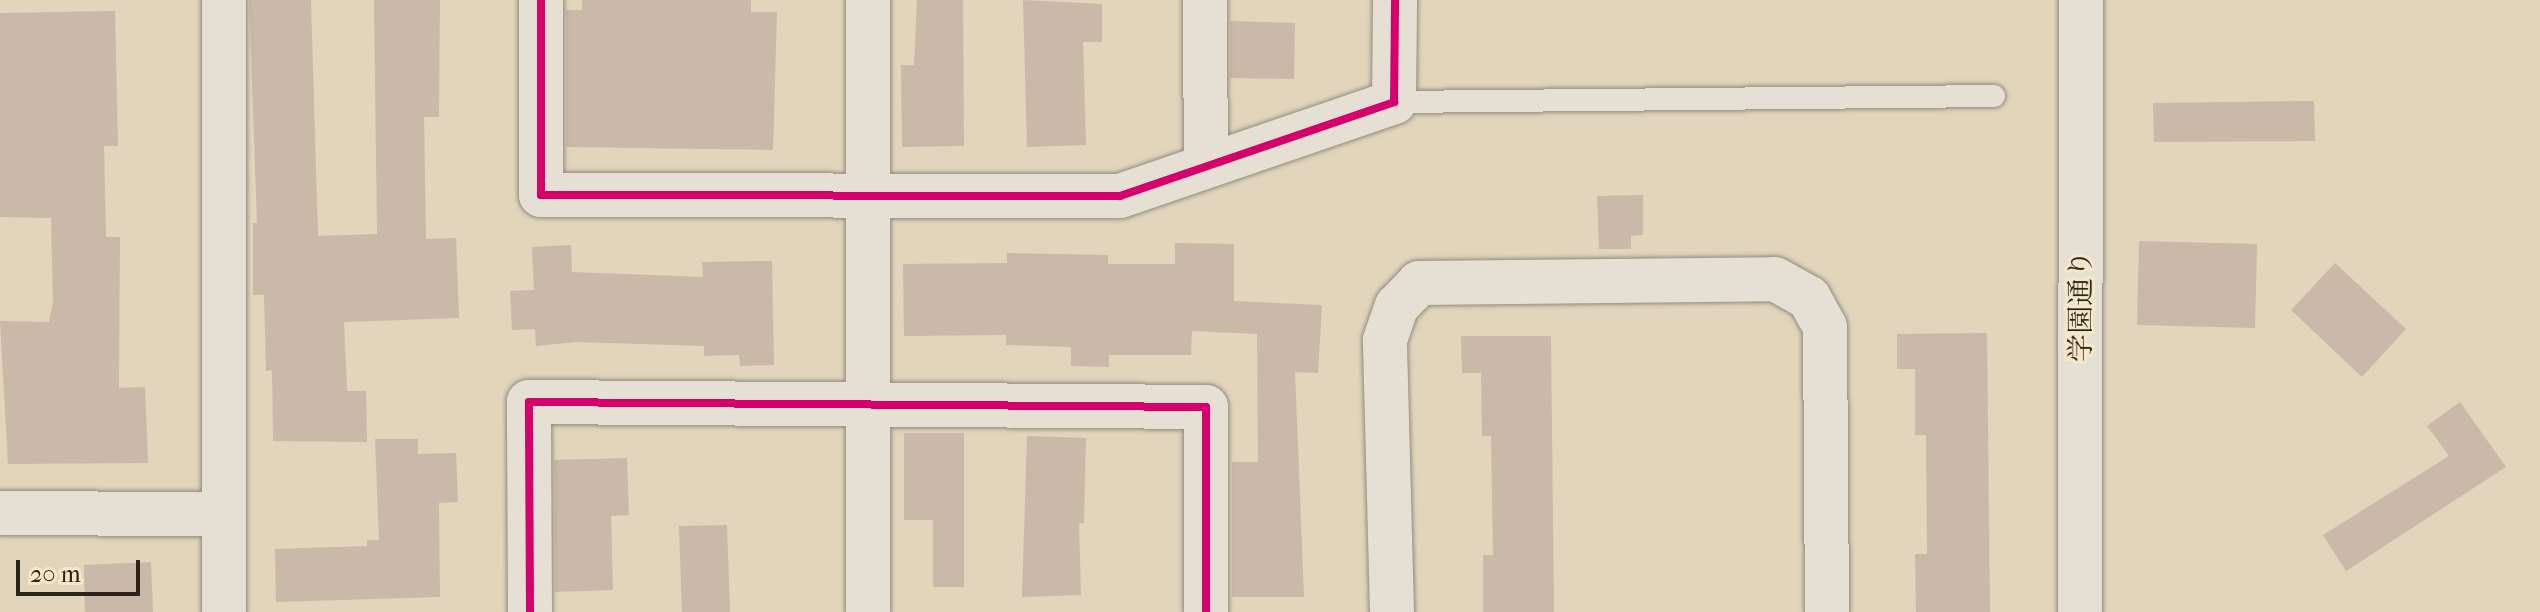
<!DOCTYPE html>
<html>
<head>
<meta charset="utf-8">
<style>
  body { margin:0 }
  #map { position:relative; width:2540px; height:612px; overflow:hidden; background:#e1d5bc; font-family:"IM FELL French Canon","Noto Serif JP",serif }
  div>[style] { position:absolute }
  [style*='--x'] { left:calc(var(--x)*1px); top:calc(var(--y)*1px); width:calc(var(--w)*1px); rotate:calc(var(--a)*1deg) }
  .building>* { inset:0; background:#cab8a8 }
  .roads { filter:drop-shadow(0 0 2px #938b7c) drop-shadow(0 0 2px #938b7c) }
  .service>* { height:22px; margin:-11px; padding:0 11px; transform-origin:11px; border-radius:11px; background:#e6e0d4 }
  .minor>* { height:44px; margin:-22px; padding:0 22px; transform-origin:22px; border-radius:22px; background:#e6e0d4 }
  .tertiary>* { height:44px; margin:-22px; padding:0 22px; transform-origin:22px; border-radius:22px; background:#e6e0d4 }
  .cycleway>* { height:8px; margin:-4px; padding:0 4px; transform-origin:4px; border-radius:4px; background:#d6006c }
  span { translate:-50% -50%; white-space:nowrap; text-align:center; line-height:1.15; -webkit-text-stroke:6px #f5e8ca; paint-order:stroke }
  .street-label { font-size:28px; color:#2c2319 }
  .scale { position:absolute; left:16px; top:560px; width:124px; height:36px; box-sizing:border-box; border:4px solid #2c2319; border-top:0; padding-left:10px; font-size:24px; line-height:28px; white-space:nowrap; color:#2c2319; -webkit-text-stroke:6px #f5e8ca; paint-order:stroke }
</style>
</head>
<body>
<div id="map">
  <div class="building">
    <div style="clip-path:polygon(249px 0,311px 0,318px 236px,377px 234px,374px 0,440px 0,439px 117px,424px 117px,426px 239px,456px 238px,459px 318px,344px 322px,347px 391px,366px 391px,367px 442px,273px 441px,272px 370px,266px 371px,264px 295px,253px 295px,253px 223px,257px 223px)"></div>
    <div style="clip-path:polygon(582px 0,751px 0,751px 12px,777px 12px,773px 150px,566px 147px,566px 10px,582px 10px)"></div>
    <div style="clip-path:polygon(917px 0,963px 0,964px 146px,902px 147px,901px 65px,914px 65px)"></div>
    <div style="clip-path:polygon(1023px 0,1102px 4px,1102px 42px,1083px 42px,1086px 145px,1027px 147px)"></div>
    <div style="clip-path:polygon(115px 11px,118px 146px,104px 146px,106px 237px,120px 237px,119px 388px,145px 387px,148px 463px,8px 464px,0 321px,49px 322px,53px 302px,51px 218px,0 217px,0 13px)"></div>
    <div style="clip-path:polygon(1230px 21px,1295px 23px,1294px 79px,1230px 78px)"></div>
    <div style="clip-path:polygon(2314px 101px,2315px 141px,2154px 142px,2153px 103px)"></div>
    <div style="clip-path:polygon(1643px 195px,1643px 235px,1631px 236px,1631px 249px,1599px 249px,1597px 196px)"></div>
    <div style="clip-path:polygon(2139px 241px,2257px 244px,2255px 328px,2137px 325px)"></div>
    <div style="clip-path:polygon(1175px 243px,1234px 244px,1234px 301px,1322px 305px,1318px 373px,1295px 372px,1304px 597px,1232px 597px,1232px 462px,1258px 462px,1257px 334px,1192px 331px,1191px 355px,1109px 355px,1109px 367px,1071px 366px,1071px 347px,1006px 345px,1006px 335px,904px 336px,903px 264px,1007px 263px,1007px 253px,1108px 255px,1108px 264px,1175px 264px)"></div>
    <div style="clip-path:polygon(571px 245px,572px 272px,703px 277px,702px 262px,772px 261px,774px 365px,740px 366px,739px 355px,704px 356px,704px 346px,576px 342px,536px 346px,535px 329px,512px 330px,510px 291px,534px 290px,532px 247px)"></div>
    <div style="clip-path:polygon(2335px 263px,2406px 329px,2362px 377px,2291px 310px)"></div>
    <div style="clip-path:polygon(1987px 333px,1990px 612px,1916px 612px,1915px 554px,1927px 554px,1926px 435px,1915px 435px,1915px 369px,1897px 369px,1897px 334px)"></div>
    <div style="clip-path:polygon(1461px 336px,1551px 336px,1554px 612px,1483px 612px,1483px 555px,1493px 555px,1491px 436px,1482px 436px,1481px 373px,1462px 373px)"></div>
    <div style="clip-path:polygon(2460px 402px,2506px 467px,2346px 571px,2323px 535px,2449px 456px,2427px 426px)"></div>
    <div style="clip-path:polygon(904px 433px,964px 433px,964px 587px,933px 587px,933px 520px,904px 520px)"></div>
    <div style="clip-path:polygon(1027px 436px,1086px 438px,1084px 523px,1079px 523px,1081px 595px,1022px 597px)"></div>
    <div style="clip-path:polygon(375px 439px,418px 439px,418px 454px,456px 453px,458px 502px,439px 503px,440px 597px,276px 602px,275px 549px,367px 546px,367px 540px,379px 540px)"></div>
    <div style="clip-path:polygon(627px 458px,629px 515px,611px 516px,613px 590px,555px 592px,554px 460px)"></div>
    <div style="clip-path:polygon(727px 525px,730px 612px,682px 612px,679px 526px)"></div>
    <div style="clip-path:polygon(151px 562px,153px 612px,85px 612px,84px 565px)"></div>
  </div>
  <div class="roads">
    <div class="service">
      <div style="--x:1394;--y:102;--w:600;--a:-0.57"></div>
    </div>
    <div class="minor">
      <div style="--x:224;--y:0;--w:612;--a:90"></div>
      <div style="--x:541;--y:0;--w:195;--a:90"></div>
      <div style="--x:541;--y:195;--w:579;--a:0.1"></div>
      <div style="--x:1120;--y:196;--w:290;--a:-18.9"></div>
      <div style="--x:1394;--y:102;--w:102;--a:-89.4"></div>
      <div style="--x:868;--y:0;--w:612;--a:90"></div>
      <div style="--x:1205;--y:0;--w:166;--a:89.7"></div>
      <div style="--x:0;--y:513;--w:224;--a:0.3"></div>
      <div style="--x:530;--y:612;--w:210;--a:-90.3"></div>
      <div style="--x:529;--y:402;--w:677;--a:0.42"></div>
      <div style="--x:1206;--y:407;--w:205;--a:90"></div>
      <div style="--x:1392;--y:612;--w:272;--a:-91.5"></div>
      <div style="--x:1385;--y:340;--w:36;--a:-71"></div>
      <div style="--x:1397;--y:306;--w:32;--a:-46"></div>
      <div style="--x:1419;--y:283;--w:356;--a:-0.6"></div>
      <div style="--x:1775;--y:279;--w:39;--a:29"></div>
      <div style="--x:1809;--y:298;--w:33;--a:61"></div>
      <div style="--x:1825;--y:327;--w:285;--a:89.6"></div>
    </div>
    <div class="tertiary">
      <div style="--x:2080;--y:612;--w:612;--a:-89.91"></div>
    </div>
  </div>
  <div class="cycleway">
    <div style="--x:541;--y:0;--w:195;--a:90"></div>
    <div style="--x:541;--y:195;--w:579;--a:0.1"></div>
    <div style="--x:1120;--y:196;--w:290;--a:-18.9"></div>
    <div style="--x:1394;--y:102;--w:102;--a:-89.4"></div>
    <div style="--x:530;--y:612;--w:210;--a:-90.3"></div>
    <div style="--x:529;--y:402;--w:677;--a:0.42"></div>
    <div style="--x:1206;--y:407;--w:205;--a:90"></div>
  </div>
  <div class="street-label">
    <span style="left:2081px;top:306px;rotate:-90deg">学園通り</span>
  </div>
  <div class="scale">20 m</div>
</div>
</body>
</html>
